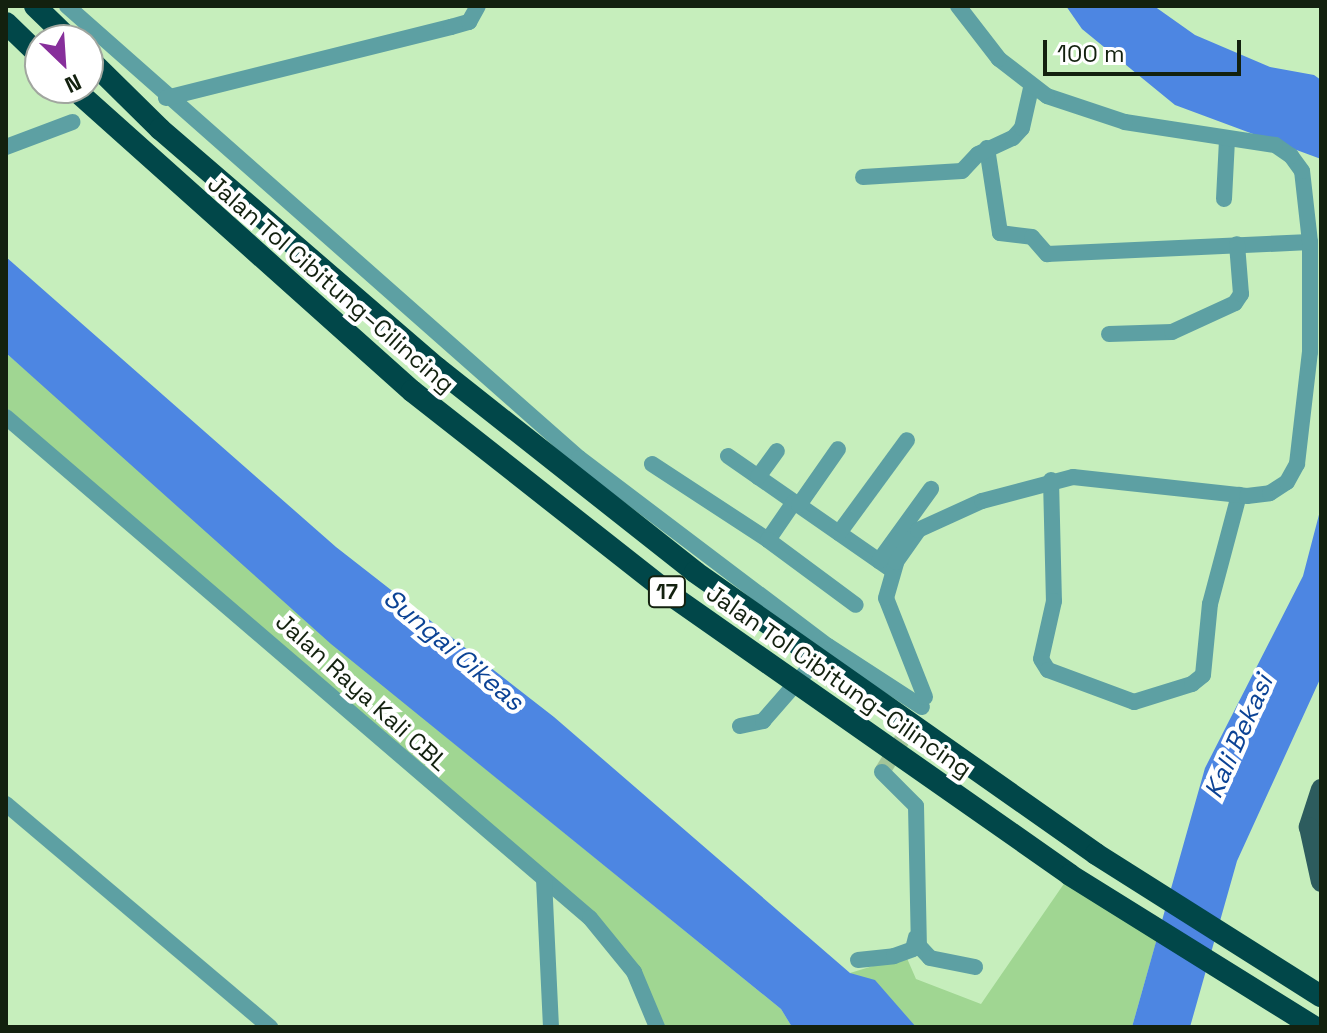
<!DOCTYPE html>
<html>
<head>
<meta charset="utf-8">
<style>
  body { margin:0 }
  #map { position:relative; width:1327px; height:1033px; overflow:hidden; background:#c6eebc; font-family:"Space Grotesk",sans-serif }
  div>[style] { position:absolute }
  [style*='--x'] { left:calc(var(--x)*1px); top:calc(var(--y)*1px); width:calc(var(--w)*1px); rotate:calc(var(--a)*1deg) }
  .green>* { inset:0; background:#a0d692 }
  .water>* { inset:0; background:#4d86e2 }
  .minor-tunnel>* { height:16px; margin-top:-8px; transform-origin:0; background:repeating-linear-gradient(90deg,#a2c599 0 16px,transparent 0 24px) }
  .minor>* { height:16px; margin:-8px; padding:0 8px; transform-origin:8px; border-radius:8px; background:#5da0a3 }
  .major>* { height:20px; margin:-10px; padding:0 10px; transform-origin:10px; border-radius:10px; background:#2d5c5e }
  .highway>* { height:22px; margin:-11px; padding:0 11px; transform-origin:11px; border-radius:11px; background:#014749 }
  .highway-bridge>* { height:22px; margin:-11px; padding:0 11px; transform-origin:11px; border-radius:11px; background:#014749 }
  span { translate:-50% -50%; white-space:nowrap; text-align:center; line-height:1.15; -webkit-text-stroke:8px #fff; paint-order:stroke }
  .shield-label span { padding:2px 6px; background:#fff; border:2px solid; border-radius:6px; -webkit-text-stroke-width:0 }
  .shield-label { font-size:22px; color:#13210f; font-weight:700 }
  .street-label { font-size:24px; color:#13210f }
  .water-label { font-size:26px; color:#0c4395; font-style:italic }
  .frame { position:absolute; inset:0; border:8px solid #13210f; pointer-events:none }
  .north { position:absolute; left:24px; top:24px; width:80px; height:80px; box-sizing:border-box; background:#fff; border:2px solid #a1a69f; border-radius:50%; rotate:155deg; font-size:22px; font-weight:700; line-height:32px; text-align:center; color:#13210f }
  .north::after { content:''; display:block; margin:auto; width:28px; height:36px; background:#872f9b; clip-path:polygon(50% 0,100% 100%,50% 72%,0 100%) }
  .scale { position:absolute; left:1043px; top:40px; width:198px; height:36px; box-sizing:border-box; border:4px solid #13210f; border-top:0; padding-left:10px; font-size:24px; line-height:28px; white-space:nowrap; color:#13210f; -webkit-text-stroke:6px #fff; paint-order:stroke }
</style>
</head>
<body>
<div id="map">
  <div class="green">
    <div style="clip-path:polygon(6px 353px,428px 722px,781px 1009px,792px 1027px,657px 1027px,638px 981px,590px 918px,6px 407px)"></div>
    <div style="clip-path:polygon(1070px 875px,1160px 928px,1132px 1027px,916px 1027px,850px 973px,906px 956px,916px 979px,981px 1004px)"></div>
  </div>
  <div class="water">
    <div style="clip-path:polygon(1066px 6px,1154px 6px,1195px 35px,1270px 67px,1314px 75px,1321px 80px,1321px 159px,1175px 105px,1082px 29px)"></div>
    <div style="clip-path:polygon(6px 257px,336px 547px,554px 717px,850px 973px,875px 980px,916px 1027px,792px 1027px,781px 1009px,331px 644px,6px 353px)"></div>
    <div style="clip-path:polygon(1321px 507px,1321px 677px,1237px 861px,1190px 1027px,1132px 1027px,1205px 768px,1303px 576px)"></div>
  </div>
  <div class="minor-tunnel">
    <div style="--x:882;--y:772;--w:65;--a:-58.3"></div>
  </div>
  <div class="minor">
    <div style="--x:67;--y:6;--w:683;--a:41.44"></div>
    <div style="--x:579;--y:458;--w:312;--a:37.1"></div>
    <div style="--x:828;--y:646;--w:112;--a:33"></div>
    <div style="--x:166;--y:98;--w:294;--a:-14"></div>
    <div style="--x:451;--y:27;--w:19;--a:-16"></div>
    <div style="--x:469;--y:22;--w:18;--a:-61"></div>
    <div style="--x:6;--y:147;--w:71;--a:-20.7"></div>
    <div style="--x:987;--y:148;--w:86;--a:81.3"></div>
    <div style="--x:1000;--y:233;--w:32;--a:7"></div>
    <div style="--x:1032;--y:237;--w:23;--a:49"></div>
    <div style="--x:1047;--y:254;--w:263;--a:-2.6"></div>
    <div style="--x:863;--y:177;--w:99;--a:-3.5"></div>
    <div style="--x:962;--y:171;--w:23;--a:-47"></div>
    <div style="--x:978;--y:154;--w:38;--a:-25"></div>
    <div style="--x:1013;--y:138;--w:13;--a:-48"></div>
    <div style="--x:1022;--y:128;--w:41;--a:-77.3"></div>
    <div style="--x:1224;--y:199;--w:60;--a:-87.1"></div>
    <div style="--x:1109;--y:334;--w:63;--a:-1.8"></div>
    <div style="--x:1172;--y:332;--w:69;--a:-24.7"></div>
    <div style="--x:1235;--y:303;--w:11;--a:-56"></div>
    <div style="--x:1241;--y:294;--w:50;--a:-94.6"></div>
    <div style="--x:6;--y:417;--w:769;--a:40.63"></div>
    <div style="--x:590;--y:918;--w:70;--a:50.8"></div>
    <div style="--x:634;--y:972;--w:60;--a:67.3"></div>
    <div style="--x:728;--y:456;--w:200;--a:34.8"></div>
    <div style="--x:652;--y:464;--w:139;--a:33.2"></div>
    <div style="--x:758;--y:477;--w:32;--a:-54"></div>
    <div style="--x:1051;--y:480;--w:121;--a:88.6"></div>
    <div style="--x:1054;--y:601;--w:59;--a:102.6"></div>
    <div style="--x:1041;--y:659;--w:13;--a:58"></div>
    <div style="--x:1048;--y:670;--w:92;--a:20.4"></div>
    <div style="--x:1134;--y:702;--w:61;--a:-17.2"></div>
    <div style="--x:1192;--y:684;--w:14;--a:-39"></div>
    <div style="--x:1203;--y:675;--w:71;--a:-84.4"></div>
    <div style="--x:1210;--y:604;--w:113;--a:-75.1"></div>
    <div style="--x:794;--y:502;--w:46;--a:124.4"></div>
    <div style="--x:768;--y:540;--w:109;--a:36.5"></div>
    <div style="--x:799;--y:505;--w:68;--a:-55.1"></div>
    <div style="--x:839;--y:533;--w:115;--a:-53.8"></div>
    <div style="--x:879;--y:561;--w:89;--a:-54.2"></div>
    <div style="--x:925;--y:697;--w:106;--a:-111.5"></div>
    <div style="--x:886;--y:598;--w:37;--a:-74"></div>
    <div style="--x:896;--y:562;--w:39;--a:-55"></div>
    <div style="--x:918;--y:530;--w:70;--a:-24.4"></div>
    <div style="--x:982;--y:501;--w:94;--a:-14.8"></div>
    <div style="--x:1073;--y:477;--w:175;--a:6.2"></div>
    <div style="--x:1247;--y:496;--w:23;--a:-7"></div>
    <div style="--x:1270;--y:493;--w:20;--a:-33"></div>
    <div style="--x:1287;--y:482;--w:21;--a:-61"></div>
    <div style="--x:1297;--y:464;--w:113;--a:-83.4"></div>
    <div style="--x:1310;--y:352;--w:110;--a:-90"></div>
    <div style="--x:1310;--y:242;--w:71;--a:-96.4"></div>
    <div style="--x:1302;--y:171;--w:19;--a:-126"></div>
    <div style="--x:1291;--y:156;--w:19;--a:-145"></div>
    <div style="--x:1275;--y:145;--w:152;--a:-171.3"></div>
    <div style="--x:1125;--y:122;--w:82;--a:-161.6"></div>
    <div style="--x:1047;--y:96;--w:61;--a:-142.4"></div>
    <div style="--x:999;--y:59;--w:67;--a:-127.7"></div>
    <div style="--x:740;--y:726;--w:24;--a:-12"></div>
    <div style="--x:763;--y:721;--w:94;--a:-48.9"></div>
    <div style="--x:882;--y:772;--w:48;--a:45"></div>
    <div style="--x:916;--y:806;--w:140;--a:88.8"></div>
    <div style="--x:919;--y:946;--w:16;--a:47"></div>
    <div style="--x:930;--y:958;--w:46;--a:11.3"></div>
    <div style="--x:6;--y:804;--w:346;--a:40.2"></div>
    <div style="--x:544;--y:879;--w:148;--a:87.3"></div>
    <div style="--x:858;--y:960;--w:36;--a:-6"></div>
    <div style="--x:894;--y:956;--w:20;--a:-20"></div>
    <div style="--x:913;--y:949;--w:12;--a:-76"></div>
  </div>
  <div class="major">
    <div style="--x:1321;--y:789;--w:40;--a:108"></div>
    <div style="--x:1309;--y:827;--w:56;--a:77.7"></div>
  </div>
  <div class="highway">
    <div style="--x:35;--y:6;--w:49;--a:44.2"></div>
    <div style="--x:6;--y:23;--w:47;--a:44.1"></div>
  </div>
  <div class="highway-bridge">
    <div style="--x:88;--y:58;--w:101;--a:44.6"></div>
    <div style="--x:160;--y:129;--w:366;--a:40.8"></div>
    <div style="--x:437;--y:368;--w:329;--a:38.3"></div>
    <div style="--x:695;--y:572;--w:490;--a:35.1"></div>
    <div style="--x:1096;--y:854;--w:266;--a:32.3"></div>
    <div style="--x:73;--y:88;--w:455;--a:41.8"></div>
    <div style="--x:412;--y:391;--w:335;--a:38.2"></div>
    <div style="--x:675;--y:598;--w:482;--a:35"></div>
    <div style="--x:1070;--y:875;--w:287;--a:31.9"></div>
  </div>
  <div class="shield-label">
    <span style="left:667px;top:592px">17</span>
  </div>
  <div class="street-label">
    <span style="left:331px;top:284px;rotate:41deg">Jalan Tol Cibitung–Cilincing</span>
    <span style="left:839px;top:681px;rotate:35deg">Jalan Tol Cibitung–Cilincing</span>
    <span style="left:362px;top:692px;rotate:42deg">Jalan Raya Kali CBL</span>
  </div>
  <div class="water-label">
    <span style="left:453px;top:650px;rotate:40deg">Sungai Cikeas</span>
    <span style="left:1239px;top:737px;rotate:-66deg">Kali Bekasi</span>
  </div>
  <div class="frame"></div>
  <div class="north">N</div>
  <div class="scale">100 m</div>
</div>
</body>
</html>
